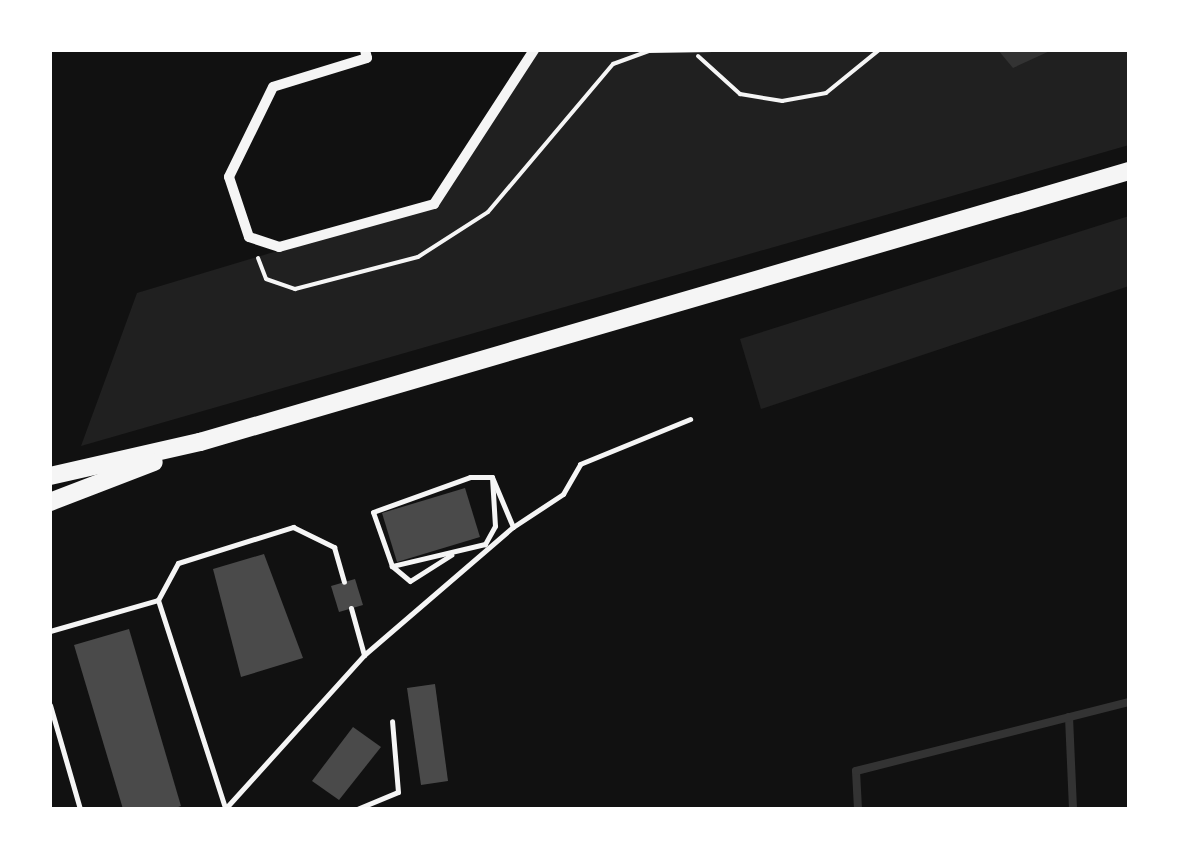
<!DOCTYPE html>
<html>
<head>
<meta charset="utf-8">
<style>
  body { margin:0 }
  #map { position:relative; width:1179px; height:859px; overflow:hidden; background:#111; font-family:Commissioner,sans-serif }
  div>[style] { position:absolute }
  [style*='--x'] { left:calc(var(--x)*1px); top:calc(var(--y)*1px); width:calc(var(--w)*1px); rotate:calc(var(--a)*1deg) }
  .green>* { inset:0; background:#202020 }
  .water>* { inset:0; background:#333 }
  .stream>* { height:8px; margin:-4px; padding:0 4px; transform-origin:4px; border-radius:4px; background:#333 }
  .building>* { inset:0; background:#4a4a4a }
  .path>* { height:4px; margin:-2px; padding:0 2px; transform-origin:2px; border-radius:2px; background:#f5f5f5 }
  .service>* { height:5px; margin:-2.5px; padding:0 2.5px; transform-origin:2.5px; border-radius:2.5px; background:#f5f5f5 }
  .minor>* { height:10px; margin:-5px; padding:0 5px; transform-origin:5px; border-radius:5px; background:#f5f5f5 }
  .trunk>* { height:18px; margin:-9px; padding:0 9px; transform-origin:9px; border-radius:9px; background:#f5f5f5 }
  span { translate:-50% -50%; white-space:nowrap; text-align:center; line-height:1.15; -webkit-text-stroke:9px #fff; paint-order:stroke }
  .frame { position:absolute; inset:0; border:52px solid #fff; pointer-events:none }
</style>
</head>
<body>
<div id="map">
  <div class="green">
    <div style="clip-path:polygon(533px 50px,1129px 50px,1129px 145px,81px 446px,137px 293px,434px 204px)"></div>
    <div style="clip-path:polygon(1129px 216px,1129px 286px,761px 409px,740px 339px)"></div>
  </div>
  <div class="water">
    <div style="clip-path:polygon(998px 50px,1052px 50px,1013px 68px)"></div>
  </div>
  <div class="stream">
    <div style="--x:1069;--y:717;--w:92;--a:87.5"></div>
    <div style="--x:858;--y:809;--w:38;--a:-93"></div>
    <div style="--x:856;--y:771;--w:282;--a:-14.2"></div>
  </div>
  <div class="building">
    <div style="clip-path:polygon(465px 488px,480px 537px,397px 562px,382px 513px)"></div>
    <div style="clip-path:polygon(264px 554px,303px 658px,241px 677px,213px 569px)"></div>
    <div style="clip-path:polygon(355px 579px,363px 605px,339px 612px,331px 586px)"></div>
    <div style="clip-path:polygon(129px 629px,181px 806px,173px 809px,123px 809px,74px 645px)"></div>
    <div style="clip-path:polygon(435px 684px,448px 781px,421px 785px,407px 688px)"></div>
    <div style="clip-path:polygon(353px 727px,381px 747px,339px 800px,312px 781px)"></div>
  </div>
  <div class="path">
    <div style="--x:698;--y:56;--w:57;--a:42.1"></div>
    <div style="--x:740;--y:94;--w:43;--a:9.5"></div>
    <div style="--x:782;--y:101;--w:45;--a:-10.3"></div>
    <div style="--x:826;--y:93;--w:68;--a:-39.1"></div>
    <div style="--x:258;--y:258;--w:22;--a:69"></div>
    <div style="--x:266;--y:279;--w:31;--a:19"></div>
    <div style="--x:295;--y:289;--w:127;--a:-14.6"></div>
    <div style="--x:418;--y:257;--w:83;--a:-32.7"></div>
    <div style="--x:488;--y:212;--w:194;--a:-49.8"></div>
    <div style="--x:613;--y:64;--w:38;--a:-20"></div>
    <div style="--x:649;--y:51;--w:64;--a:-0.9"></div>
  </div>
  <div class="service">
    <div style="--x:470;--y:477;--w:22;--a:0"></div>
    <div style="--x:492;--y:477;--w:49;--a:86.5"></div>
    <div style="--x:495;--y:526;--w:21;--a:119"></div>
    <div style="--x:485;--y:544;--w:96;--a:166.7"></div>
    <div style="--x:392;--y:566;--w:57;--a:-109.4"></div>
    <div style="--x:373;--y:512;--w:103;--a:-19.8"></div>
    <div style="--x:513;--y:527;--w:60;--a:-33.4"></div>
    <div style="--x:563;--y:494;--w:34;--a:-60"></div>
    <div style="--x:580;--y:464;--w:119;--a:-22.2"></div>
    <div style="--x:392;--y:566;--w:23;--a:40"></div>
    <div style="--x:410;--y:581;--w:49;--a:-32.4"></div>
    <div style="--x:158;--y:600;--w:42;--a:-61.6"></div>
    <div style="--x:178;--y:563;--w:121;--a:-17.4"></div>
    <div style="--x:293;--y:527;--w:46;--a:26"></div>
    <div style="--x:334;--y:547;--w:36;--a:74"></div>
    <div style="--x:351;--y:608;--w:49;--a:74.5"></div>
    <div style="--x:50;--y:631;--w:112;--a:-16"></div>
    <div style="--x:158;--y:600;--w:219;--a:72.1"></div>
    <div style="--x:50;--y:705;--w:108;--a:73.9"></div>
    <div style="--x:225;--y:809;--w:207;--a:-47.9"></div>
    <div style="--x:364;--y:655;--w:196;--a:-40.7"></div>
    <div style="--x:513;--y:527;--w:54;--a:-112.8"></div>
    <div style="--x:357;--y:809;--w:44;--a:-22.5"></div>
    <div style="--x:398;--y:792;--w:71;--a:-94.8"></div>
  </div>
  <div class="minor">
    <div style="--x:365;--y:50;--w:8;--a:76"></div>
    <div style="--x:367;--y:58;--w:98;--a:162.9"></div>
    <div style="--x:273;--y:87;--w:100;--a:116.1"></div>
    <div style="--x:229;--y:177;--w:63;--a:71.6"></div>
    <div style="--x:249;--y:237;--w:32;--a:18"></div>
    <div style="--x:279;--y:247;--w:161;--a:-15.5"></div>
    <div style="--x:434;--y:204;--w:184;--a:-57"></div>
  </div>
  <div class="trunk">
    <div style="--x:50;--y:476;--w:154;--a:-12.8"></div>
    <div style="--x:200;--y:442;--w:968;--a:-16.26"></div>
    <div style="--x:50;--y:502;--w:111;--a:-21"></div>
  </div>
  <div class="frame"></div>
</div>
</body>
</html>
